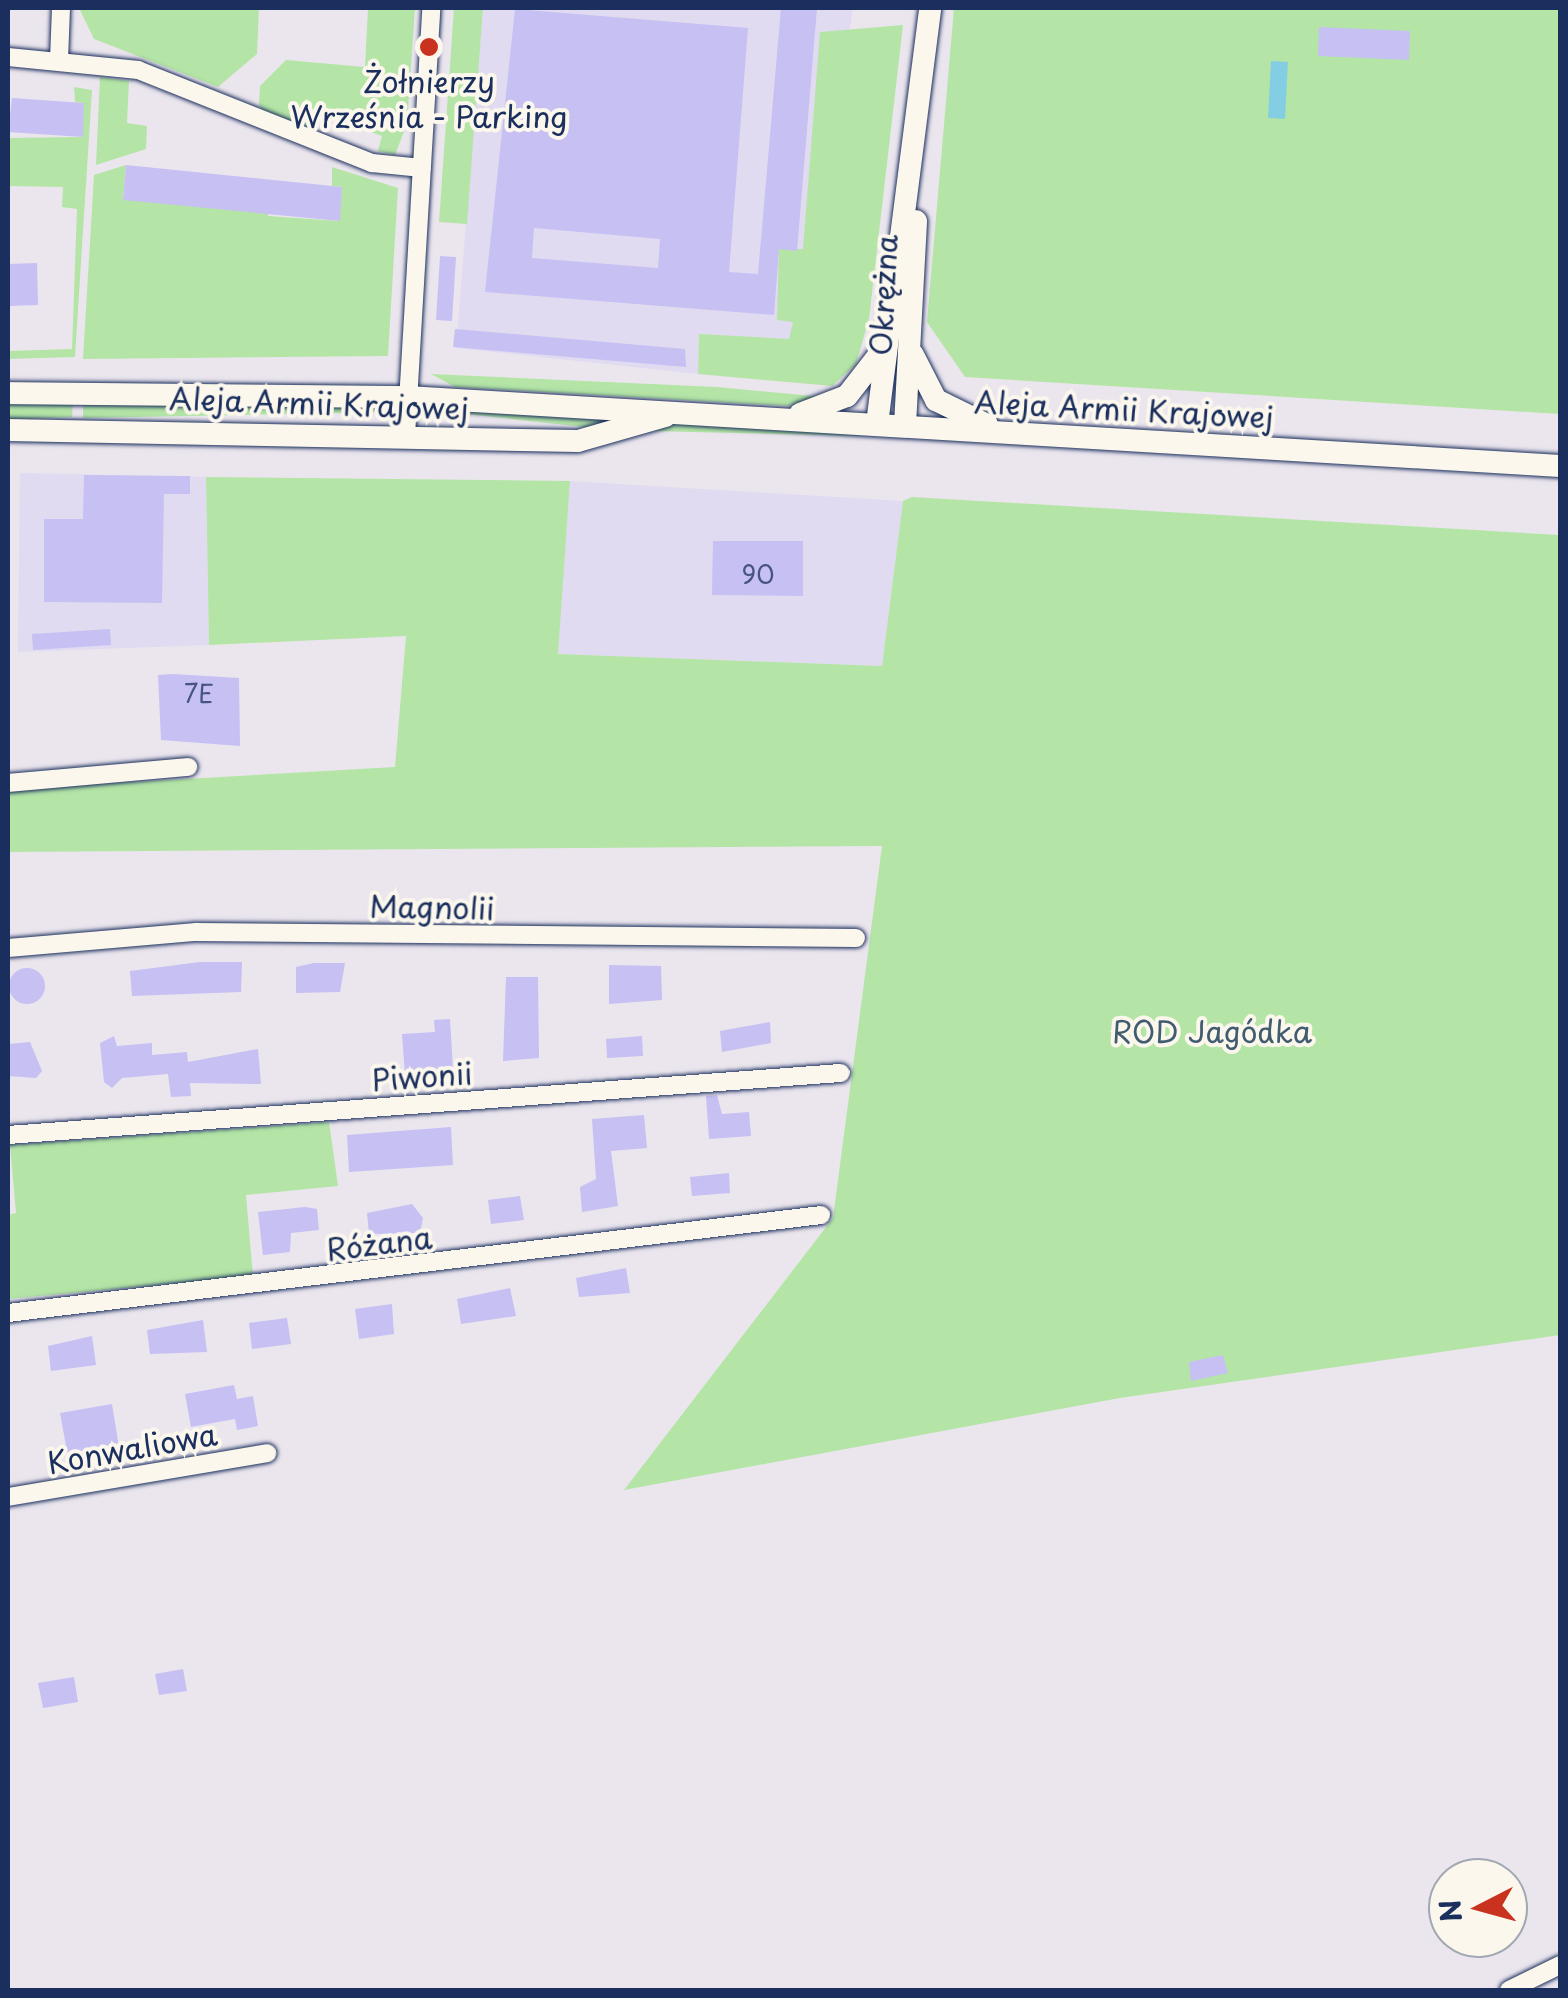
<!DOCTYPE html>
<html>
<head>
<meta charset="utf-8">
<style>
  body { margin:0 }
  #map { position:relative; width:1568px; height:1998px; overflow:hidden; background:#ebe6ee; font-family:"Playpen Sans",sans-serif }
  div>[style] { position:absolute }
  [style*='--x'] { left:calc(var(--x)*1px); top:calc(var(--y)*1px); width:calc(var(--w)*1px); rotate:calc(var(--a)*1deg) }
  .built>* { inset:0; background:#e0dbf0 }
  .green>* { inset:0; background:#b4e5a6 }
  .water>* { inset:0; background:#84cee4 }
  .building>* { inset:0; background:#c6c0f3 }
  .round { border-radius:50% }
  .roads { filter:drop-shadow(0 0 2px #1b2f5e) drop-shadow(0 0 2px #1b2f5e) }
  .minor>* { height:18px; margin:-9px; padding:0 9px; transform-origin:9px; border-radius:9px; background:#fbf7ec }
  .tertiary>* { height:22px; margin:-11px; padding:0 11px; transform-origin:11px; border-radius:11px; background:#fbf7ec }
  .dots>* { width:28px; height:28px; translate:-50% -50%; box-sizing:border-box; border:5px solid #fbf7ec; border-radius:50% }
  span { translate:-50% -50%; white-space:nowrap; text-align:center; line-height:1.15; -webkit-text-stroke:8px #fbf7ec; paint-order:stroke }
  .number-label { font-size:25px; color:#465383 }
  .number-label span { -webkit-text-stroke-width:0 }
  .poi-label { font-size:30px; color:#1b2f5e }
  .street-label { font-size:30px; color:#1b2f5e }
  .park-label { font-size:30px; color:#415c70 }
  .frame { position:absolute; inset:0; border:10px solid #1b2f5e; pointer-events:none }
  .north { position:absolute; left:1428px; top:1858px; width:100px; height:100px; box-sizing:border-box; background:#fbf7ec; border:2px solid #a1a7b3; border-radius:50%; rotate:264deg; font-size:28px; font-weight:700; line-height:40px; text-align:center; color:#1b2f5e }
  .north::after { content:''; display:block; margin:auto; width:35px; height:45px; background:#c8321e; clip-path:polygon(50% 0,100% 100%,50% 72%,0 100%) }
</style>
</head>
<body>
<div id="map">
  <div class="built">
    <div style="clip-path:polygon(483px 8px,853px 8px,817px 241px,789px 340px,699px 334px,698px 374px,456px 348px)"></div>
    <div style="clip-path:polygon(20px 473px,206px 477px,209px 645px,18px 652px)"></div>
    <div style="clip-path:polygon(570px 481px,903px 501px,882px 666px,557px 654px)"></div>
  </div>
  <div class="green">
    <div style="clip-path:polygon(79px 8px,259px 8px,257px 54px,218px 87px,94px 39px)"></div>
    <div style="clip-path:polygon(368px 8px,415px 8px,407px 124px,395px 155px,378px 151px,382px 136px,314px 112px,308px 126px,266px 115px,259px 105px,260px 86px,286px 60px,365px 67px)"></div>
    <div style="clip-path:polygon(454px 8px,483px 8px,467px 224px,439px 222px)"></div>
    <div style="clip-path:polygon(954px 8px,1560px 8px,1560px 414px,965px 377px,927px 322px)"></div>
    <div style="clip-path:polygon(903px 25px,869px 319px,856px 364px,832px 386px,698px 374px,699px 334px,789px 339px,793px 322px,777px 320px,779px 249px,803px 249px,820px 32px)"></div>
    <div style="clip-path:polygon(100px 77px,129px 81px,127px 123px,147px 126px,146px 149px,96px 165px)"></div>
    <div style="clip-path:polygon(74px 87px,92px 90px,75px 357px,8px 359px,8px 351px,72px 349px,77px 209px,62px 207px,63px 187px,8px 186px,8px 138px,82px 137px,84px 103px,75px 102px)"></div>
    <div style="clip-path:polygon(126px 165px,123px 199px,268px 210px,268px 216px,339px 221px,342px 187px,332px 186px,332px 167px,398px 188px,388px 356px,83px 359px,94px 175px)"></div>
    <div style="clip-path:polygon(431px 374px,717px 387px,824px 397px,788px 406px,455px 387px)"></div>
    <div style="clip-path:polygon(73px 401px,72px 417px,8px 420px,8px 403px)"></div>
    <div style="clip-path:polygon(83px 402px,389px 407px,392px 412px,83px 418px)"></div>
    <div style="clip-path:polygon(419px 409px,856px 430px,859px 436px,613px 430px)"></div>
    <div style="clip-path:polygon(206px 477px,570px 481px,558px 654px,882px 666px,903px 501px,912px 497px,1560px 535px,1560px 1335px,1120px 1398px,624px 1490px,833px 1218px,882px 846px,8px 852px,8px 789px,395px 767px,406px 636px,209px 645px)"></div>
    <div style="clip-path:polygon(329px 1122px,338px 1186px,246px 1195px,253px 1276px,8px 1299px,8px 1215px,16px 1213px,10px 1145px)"></div>
  </div>
  <div class="water">
    <div style="clip-path:polygon(1271px 61px,1288px 62px,1285px 119px,1268px 118px)"></div>
  </div>
  <div class="building">
    <div style="clip-path:polygon(evenodd,781px 8px,817px 8px,797px 251px,779px 249px,774px 315px,485px 292px,515px 9px,748px 28px,729px 272px,758px 274px,781px 8px,534px 228px,660px 239px,658px 268px,532px 258px,534px 228px)"></div>
    <div style="clip-path:polygon(1319px 27px,1410px 31px,1409px 60px,1318px 56px)"></div>
    <div style="clip-path:polygon(12px 98px,84px 103px,83px 137px,8px 132px)"></div>
    <div style="clip-path:polygon(126px 165px,342px 187px,340px 221px,123px 200px)"></div>
    <div style="clip-path:polygon(440px 256px,456px 257px,452px 321px,436px 320px)"></div>
    <div style="clip-path:polygon(37px 263px,38px 305px,8px 306px,8px 264px)"></div>
    <div style="clip-path:polygon(455px 329px,685px 349px,686px 367px,453px 347px)"></div>
    <div style="clip-path:polygon(84px 475px,190px 476px,190px 494px,164px 494px,162px 603px,44px 602px,44px 519px,83px 519px)"></div>
    <div style="clip-path:polygon(713px 541px,803px 541px,803px 596px,712px 595px)"></div>
    <div style="clip-path:polygon(110px 629px,111px 645px,33px 650px,32px 634px)"></div>
    <div style="clip-path:polygon(173px 674px,239px 678px,240px 746px,161px 740px,158px 675px)"></div>
    <div style="clip-path:polygon(200px 962px,242px 962px,241px 992px,132px 996px,130px 971px)"></div>
    <div style="clip-path:polygon(314px 963px,345px 963px,340px 992px,296px 993px,296px 967px)"></div>
    <div style="clip-path:polygon(609px 965px,661px 966px,662px 1000px,609px 1004px)"></div>
    <div class="round" style="left:9px;top:968px;width:36px;height:36px"></div>
    <div style="clip-path:polygon(506px 977px,538px 977px,539px 1058px,503px 1061px)"></div>
    <div style="clip-path:polygon(450px 1019px,453px 1069px,405px 1076px,402px 1034px,435px 1032px,434px 1020px)"></div>
    <div style="clip-path:polygon(770px 1022px,771px 1043px,722px 1052px,720px 1031px)"></div>
    <div style="clip-path:polygon(114px 1036px,117px 1046px,152px 1043px,152px 1055px,187px 1052px,188px 1062px,258px 1049px,261px 1084px,190px 1083px,191px 1096px,171px 1097px,168px 1074px,122px 1078px,112px 1088px,104px 1082px,100px 1043px)"></div>
    <div style="clip-path:polygon(642px 1036px,643px 1056px,607px 1058px,606px 1039px)"></div>
    <div style="clip-path:polygon(30px 1042px,42px 1071px,36px 1078px,8px 1076px,8px 1044px)"></div>
    <div style="clip-path:polygon(717px 1095px,722px 1114px,749px 1112px,751px 1136px,709px 1139px,706px 1096px)"></div>
    <div style="clip-path:polygon(644px 1115px,647px 1148px,611px 1151px,618px 1206px,582px 1212px,580px 1187px,596px 1179px,592px 1119px)"></div>
    <div style="clip-path:polygon(451px 1127px,453px 1165px,349px 1172px,347px 1135px)"></div>
    <div style="clip-path:polygon(729px 1173px,730px 1193px,692px 1196px,690px 1177px)"></div>
    <div style="clip-path:polygon(520px 1196px,524px 1220px,491px 1224px,488px 1200px)"></div>
    <div style="clip-path:polygon(412px 1204px,423px 1218px,420px 1233px,369px 1234px,367px 1213px)"></div>
    <div style="clip-path:polygon(305px 1207px,317px 1209px,319px 1230px,291px 1233px,290px 1252px,263px 1255px,258px 1212px)"></div>
    <div style="clip-path:polygon(626px 1268px,630px 1293px,579px 1297px,576px 1278px)"></div>
    <div style="clip-path:polygon(510px 1288px,516px 1316px,461px 1324px,457px 1299px)"></div>
    <div style="clip-path:polygon(392px 1304px,394px 1334px,359px 1339px,355px 1309px)"></div>
    <div style="clip-path:polygon(287px 1318px,291px 1344px,252px 1349px,249px 1323px)"></div>
    <div style="clip-path:polygon(203px 1320px,207px 1352px,150px 1354px,147px 1330px)"></div>
    <div style="clip-path:polygon(92px 1336px,96px 1365px,51px 1371px,48px 1346px)"></div>
    <div style="clip-path:polygon(1223px 1355px,1228px 1373px,1191px 1381px,1189px 1362px)"></div>
    <div style="clip-path:polygon(234px 1385px,237px 1399px,253px 1396px,258px 1426px,237px 1430px,235px 1419px,191px 1427px,185px 1394px)"></div>
    <div style="clip-path:polygon(112px 1404px,119px 1447px,69px 1462px,60px 1413px)"></div>
    <div style="clip-path:polygon(183px 1669px,187px 1691px,159px 1695px,155px 1674px)"></div>
    <div style="clip-path:polygon(74px 1677px,78px 1702px,43px 1708px,38px 1683px)"></div>
  </div>
  <div class="roads">
    <div class="minor">
      <div style="--x:8;--y:57;--w:131;--a:5.7"></div>
      <div style="--x:138;--y:70;--w:252;--a:21.7"></div>
      <div style="--x:372;--y:163;--w:50;--a:5.7"></div>
      <div style="--x:59;--y:60;--w:52;--a:-87.8"></div>
      <div style="--x:406;--y:435;--w:428;--a:-86.6"></div>
      <div style="--x:8;--y:783;--w:181;--a:-5.1"></div>
      <div style="--x:8;--y:948;--w:189;--a:-4.9"></div>
      <div style="--x:196;--y:932;--w:660;--a:0.52"></div>
      <div style="--x:8;--y:1135;--w:835;--a:-4.26"></div>
      <div style="--x:8;--y:1313;--w:819;--a:-6.87"></div>
      <div style="--x:8;--y:1497;--w:263;--a:-9.6"></div>
      <div style="--x:1509;--y:1990;--w:57;--a:-26.1"></div>
    </div>
    <div class="tertiary">
      <div style="--x:913;--y:355;--w:51;--a:62.9"></div>
      <div style="--x:936;--y:400;--w:57;--a:26.1"></div>
      <div style="--x:8;--y:393;--w:399;--a:0.6"></div>
      <div style="--x:407;--y:397;--w:1155;--a:3.42"></div>
      <div style="--x:800;--y:414;--w:50;--a:-21"></div>
      <div style="--x:847;--y:396;--w:57;--a:-52.1"></div>
      <div style="--x:877;--y:424;--w:419;--a:-82.7"></div>
      <div style="--x:905;--y:425;--w:204;--a:-86.9"></div>
      <div style="--x:8;--y:430;--w:570;--a:1.11"></div>
      <div style="--x:578;--y:441;--w:91;--a:-16"></div>
    </div>
  </div>
  <div class="dots">
    <div style="left:429px;top:47px;background:#c8321e"></div>
  </div>
  <div class="number-label">
    <span style="left:758px;top:574px">90</span>
    <span style="left:199px;top:693px">7E</span>
  </div>
  <div class="poi-label">
    <span style="left:429px;top:98px">Żołnierzy<br>Września - Parking</span>
  </div>
  <div class="street-label">
    <span style="left:883px;top:295px;rotate:-87deg">Okrężna</span>
    <span style="left:319px;top:403px;rotate:2deg">Aleja Armii Krajowej</span>
    <span style="left:1124px;top:409px;rotate:3deg">Aleja Armii Krajowej</span>
    <span style="left:432px;top:907px;rotate:1deg">Magnolii</span>
    <span style="left:422px;top:1076px;rotate:-4deg">Piwonii</span>
    <span style="left:379px;top:1243px;rotate:-7deg">Różana</span>
    <span style="left:132px;top:1448px;rotate:-10deg">Konwaliowa</span>
  </div>
  <div class="park-label">
    <span style="left:1212px;top:1031px">ROD Jagódka</span>
  </div>
  <div class="frame"></div>
  <div class="north">N</div>
</div>
</body>
</html>
